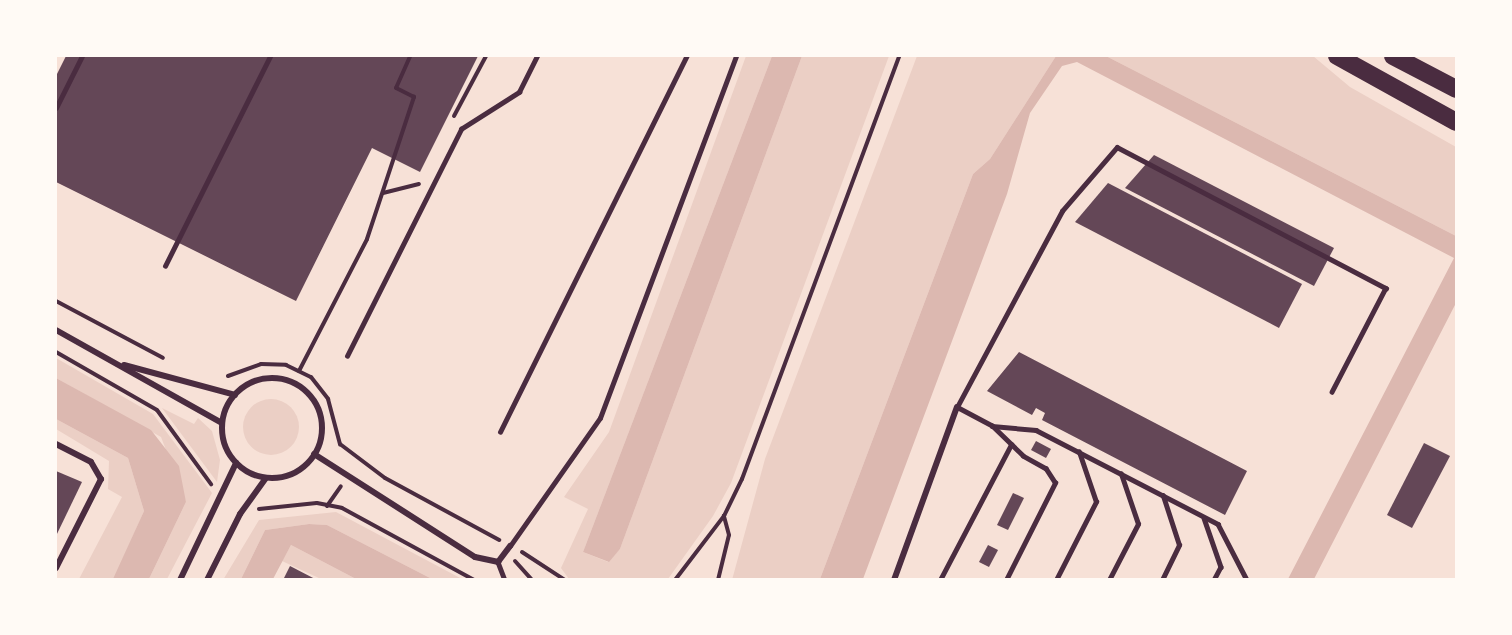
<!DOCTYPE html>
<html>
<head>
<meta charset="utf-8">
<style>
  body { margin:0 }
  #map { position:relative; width:1512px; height:635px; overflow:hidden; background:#f7e1d7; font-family:"IBM Plex Serif",serif }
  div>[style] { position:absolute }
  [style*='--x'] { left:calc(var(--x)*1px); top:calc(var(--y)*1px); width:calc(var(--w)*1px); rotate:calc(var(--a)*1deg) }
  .green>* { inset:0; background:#ebcfc5 }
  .round { border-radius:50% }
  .water>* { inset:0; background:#dcb8b0 }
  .building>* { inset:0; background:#644757 }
  .path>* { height:4px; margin:-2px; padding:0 2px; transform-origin:2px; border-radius:2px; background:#4a2c40 }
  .service>* { height:4.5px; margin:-2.25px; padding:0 2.25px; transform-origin:2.25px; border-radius:2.25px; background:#4a2c40 }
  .minor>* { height:6px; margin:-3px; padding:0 3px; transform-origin:3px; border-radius:3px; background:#4a2c40 }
  .minor>.ring { margin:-3px; padding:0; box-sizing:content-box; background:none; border:6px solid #4a2c40; border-radius:50% }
  .motorway>* { height:18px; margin:-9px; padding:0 9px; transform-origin:9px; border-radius:9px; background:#4a2c40 }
  span { translate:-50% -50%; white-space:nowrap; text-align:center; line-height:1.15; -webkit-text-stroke:6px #fffaf5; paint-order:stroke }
  .frame { position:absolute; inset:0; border:57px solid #fffaf5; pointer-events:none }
</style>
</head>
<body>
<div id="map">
  <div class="green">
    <div style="clip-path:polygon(746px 56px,772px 56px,583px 552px,608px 562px,620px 549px,802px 56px,889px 56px,731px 483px,713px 516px,668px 579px,569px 579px,561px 568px,588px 509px,564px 497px,609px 432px)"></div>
    <div style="clip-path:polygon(917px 56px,1056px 56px,990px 159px,973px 174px,820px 579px,732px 580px,765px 459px)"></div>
    <div style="clip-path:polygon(1106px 56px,1313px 56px,1350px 87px,1456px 147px,1456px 236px)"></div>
    <div style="clip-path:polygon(56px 358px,153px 414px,212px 493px,167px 579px,149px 579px,186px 502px,161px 437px,56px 378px)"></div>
    <div class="round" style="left:243px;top:399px;width:56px;height:56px"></div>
    <div style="clip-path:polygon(162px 408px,194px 424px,198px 418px,212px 431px,220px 460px,217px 482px)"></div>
    <div style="clip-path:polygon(56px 419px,128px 458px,144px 511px,114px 579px,79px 579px,122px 497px,108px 489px,109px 461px,56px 429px)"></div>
    <div style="clip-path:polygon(336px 512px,462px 579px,432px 579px,327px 525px,309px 524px,265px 530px,241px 579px,223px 580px,259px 520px)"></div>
    <div style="clip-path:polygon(291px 545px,356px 579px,321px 579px,282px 561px)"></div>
  </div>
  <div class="water">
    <div style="clip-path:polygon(772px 56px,802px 56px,620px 549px,609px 562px,583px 552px)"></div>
    <div style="clip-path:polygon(1056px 56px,1106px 56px,1456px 236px,1456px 303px,1314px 579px,1288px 579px,1454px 258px,1077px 62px,1062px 66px,1030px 113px,1007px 194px,863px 579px,820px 579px,973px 174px,990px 159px)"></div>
    <div style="clip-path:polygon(56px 378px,151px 430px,179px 466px,186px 502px,149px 579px,113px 579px,144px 511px,128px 458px,56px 419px)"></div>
    <div style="clip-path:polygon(309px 524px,327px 525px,432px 579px,356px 579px,291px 545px,273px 579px,241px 579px,265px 530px)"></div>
  </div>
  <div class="building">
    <div style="clip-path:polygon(66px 56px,478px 56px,420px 172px,372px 148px,296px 301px,56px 182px,56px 76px)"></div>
    <div style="clip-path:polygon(1154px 155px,1334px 248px,1314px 286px,1125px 188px)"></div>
    <div style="clip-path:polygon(1108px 183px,1302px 284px,1279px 328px,1075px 222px)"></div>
    <div style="clip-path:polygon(1019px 352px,1247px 471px,1225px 515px,1042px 420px,1045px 413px,1036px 408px,1032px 415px,987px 391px)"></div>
    <div style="clip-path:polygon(1036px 441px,1051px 449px,1046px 458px,1031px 450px)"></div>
    <div style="clip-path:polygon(1424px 443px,1450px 456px,1412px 528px,1387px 515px)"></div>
    <div style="clip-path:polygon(56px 471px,82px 482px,56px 536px)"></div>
    <div style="clip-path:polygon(1013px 493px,1024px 498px,1008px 530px,997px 525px)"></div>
    <div style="clip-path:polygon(988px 545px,998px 550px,989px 567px,979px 562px)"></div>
    <div style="clip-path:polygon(290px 566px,317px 580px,283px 580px)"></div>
  </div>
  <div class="path">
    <div style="--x:454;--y:116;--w:68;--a:-61.9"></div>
    <div style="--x:383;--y:193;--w:37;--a:-14"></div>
    <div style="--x:56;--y:301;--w:121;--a:28"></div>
    <div style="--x:56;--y:352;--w:116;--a:29.9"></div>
    <div style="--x:157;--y:410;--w:92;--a:53.9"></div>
    <div style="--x:299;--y:371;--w:148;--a:-62.7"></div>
    <div style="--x:367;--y:239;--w:150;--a:-71.7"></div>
    <div style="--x:414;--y:97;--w:20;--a:-153"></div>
    <div style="--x:396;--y:88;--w:35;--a:-66"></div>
    <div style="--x:228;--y:376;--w:35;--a:-20"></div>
    <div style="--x:261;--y:364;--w:25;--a:2"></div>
    <div style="--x:286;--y:365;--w:28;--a:26"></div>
    <div style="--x:311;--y:377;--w:28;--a:52"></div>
    <div style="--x:328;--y:399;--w:47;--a:75.1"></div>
    <div style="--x:340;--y:444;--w:56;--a:37.1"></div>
    <div style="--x:385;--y:478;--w:130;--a:28.5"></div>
    <div style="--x:327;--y:506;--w:24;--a:-55"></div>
    <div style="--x:259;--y:509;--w:58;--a:-5.9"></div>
    <div style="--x:317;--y:503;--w:25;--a:11"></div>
    <div style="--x:342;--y:508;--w:150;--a:28.6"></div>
    <div style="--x:522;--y:552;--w:51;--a:33.1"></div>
    <div style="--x:515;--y:561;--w:25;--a:48"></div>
    <div style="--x:675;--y:580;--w:81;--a:-52.6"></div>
    <div style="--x:724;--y:516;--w:41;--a:-64.1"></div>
    <div style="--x:742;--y:479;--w:451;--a:-69.6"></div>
    <div style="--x:718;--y:580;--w:46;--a:-76.3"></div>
    <div style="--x:729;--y:535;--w:20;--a:-105"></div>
  </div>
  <div class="service">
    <div style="--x:56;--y:108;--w:58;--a:-63.4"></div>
    <div style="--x:165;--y:266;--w:235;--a:-63.4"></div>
    <div style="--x:347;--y:356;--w:254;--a:-63.3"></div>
    <div style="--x:461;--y:129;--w:69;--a:-32.5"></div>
    <div style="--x:519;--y:92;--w:40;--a:-63.4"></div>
    <div style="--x:992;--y:426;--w:44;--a:5.2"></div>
    <div style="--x:1036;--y:430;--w:205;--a:27.3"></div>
    <div style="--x:1218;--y:524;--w:63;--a:62.6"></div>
    <div style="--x:500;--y:432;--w:420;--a:-63.6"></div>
    <div style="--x:1204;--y:518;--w:52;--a:70.9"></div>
    <div style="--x:1221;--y:567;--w:15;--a:118"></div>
    <div style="--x:510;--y:546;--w:156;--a:-54.9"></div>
    <div style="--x:600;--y:418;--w:387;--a:-69.4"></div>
    <div style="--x:498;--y:562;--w:19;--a:69"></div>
    <div style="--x:940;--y:580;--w:153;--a:-62.3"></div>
    <div style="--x:1006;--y:580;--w:109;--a:-63.2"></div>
    <div style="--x:1055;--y:483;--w:17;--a:-123"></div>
    <div style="--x:1046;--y:469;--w:26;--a:-151"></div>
    <div style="--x:1023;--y:456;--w:43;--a:-135.9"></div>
    <div style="--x:992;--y:426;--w:40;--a:-152"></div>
    <div style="--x:957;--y:407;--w:222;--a:-61.8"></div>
    <div style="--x:1062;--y:211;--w:84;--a:-49.3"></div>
    <div style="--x:1117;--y:147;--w:304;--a:27.7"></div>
    <div style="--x:1386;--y:288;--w:117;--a:117.4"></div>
    <div style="--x:1056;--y:580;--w:88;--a:-62.9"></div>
    <div style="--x:1096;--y:502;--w:53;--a:-108.8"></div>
    <div style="--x:1109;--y:580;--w:63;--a:-62.6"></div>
    <div style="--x:1138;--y:524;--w:53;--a:-108.8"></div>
    <div style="--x:1162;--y:580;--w:39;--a:-64"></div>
    <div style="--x:1179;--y:545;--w:52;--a:-108.1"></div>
  </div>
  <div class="minor">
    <div style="--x:56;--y:330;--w:190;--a:29.3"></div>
    <div style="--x:124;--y:365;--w:115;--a:15.1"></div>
    <div class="ring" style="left:222px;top:378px;width:94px;height:94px"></div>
    <div style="--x:56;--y:444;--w:39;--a:27"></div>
    <div style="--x:91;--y:462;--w:20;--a:60"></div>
    <div style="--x:101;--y:479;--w:100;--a:116.8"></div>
    <div style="--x:314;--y:454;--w:191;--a:32.6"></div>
    <div style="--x:475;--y:557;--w:24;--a:12"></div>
    <div style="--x:498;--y:562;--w:20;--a:-53"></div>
    <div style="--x:180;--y:580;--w:130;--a:-64.4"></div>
    <div style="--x:207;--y:580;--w:74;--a:-63.4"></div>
    <div style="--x:240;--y:514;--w:44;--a:-54.2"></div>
    <div style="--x:894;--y:580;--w:184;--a:-70"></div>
  </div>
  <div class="motorway">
    <div style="--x:1337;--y:56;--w:136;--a:29"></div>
    <div style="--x:1393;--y:56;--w:71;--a:27.6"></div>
  </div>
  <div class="frame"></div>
</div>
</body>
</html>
